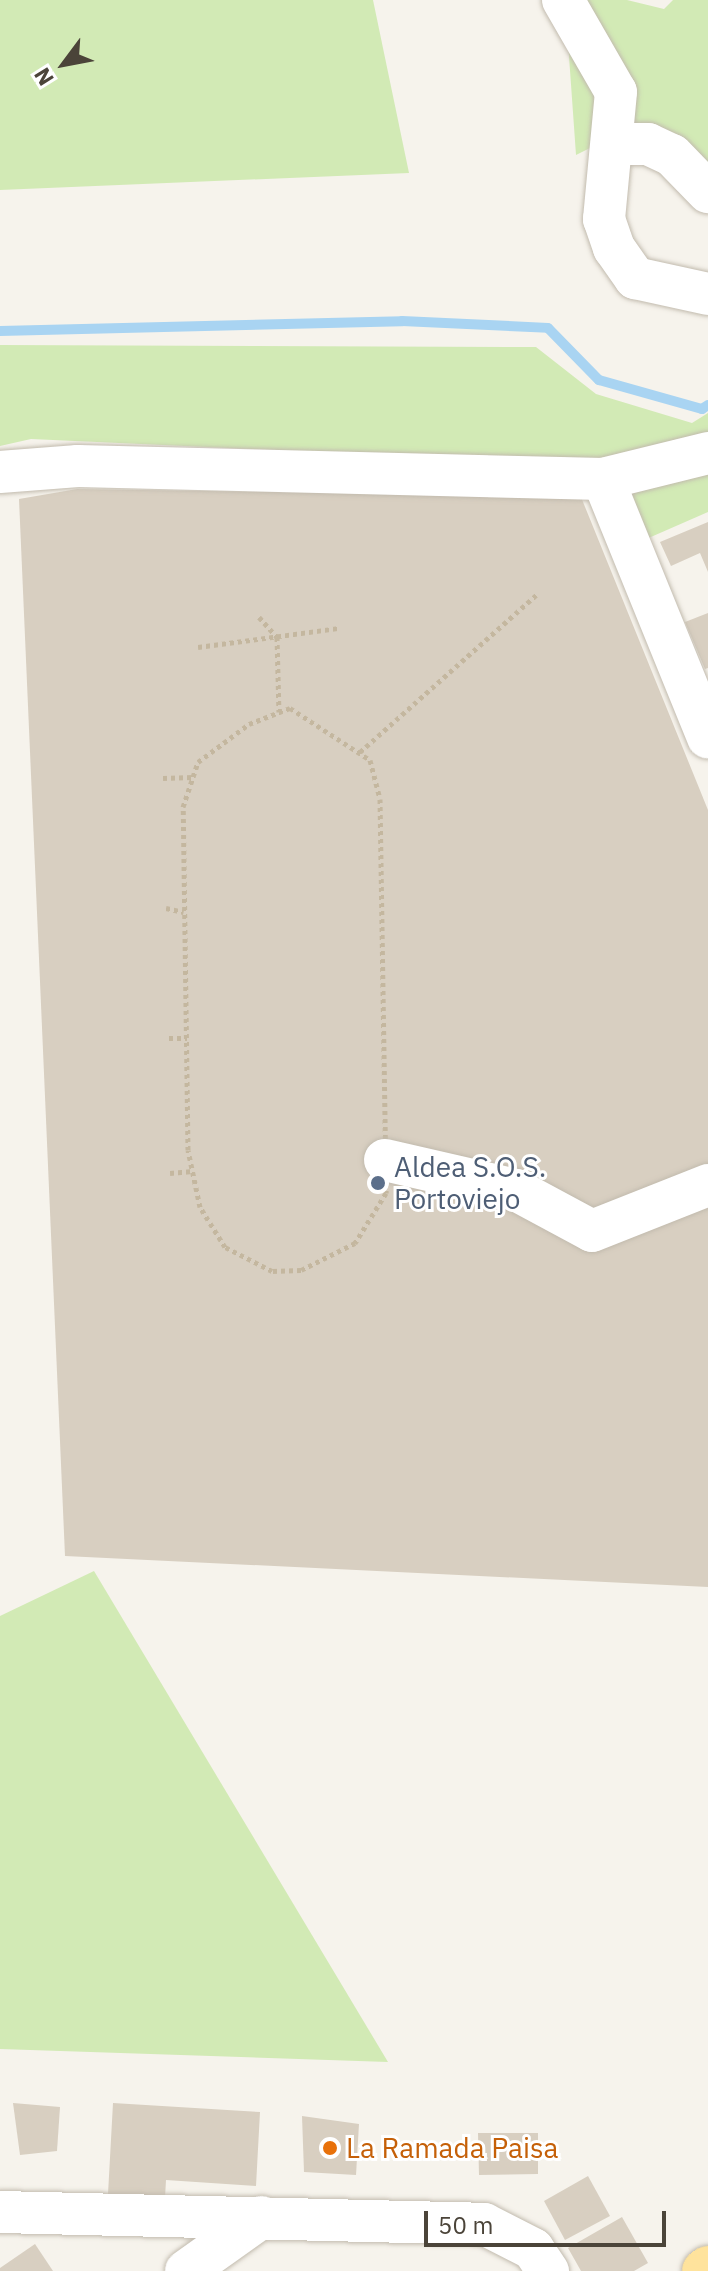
<!DOCTYPE html>
<html>
<head>
<meta charset="utf-8">
<style>
  body { margin:0 }
  #map { position:relative; width:708px; height:2271px; overflow:hidden; background:#f6f3ec; font-family:"IBM Plex Sans",sans-serif }
  div>[style] { position:absolute }
  [style*='--x'] { left:calc(var(--x)*1px); top:calc(var(--y)*1px); width:calc(var(--w)*1px); rotate:calc(var(--a)*1deg) }
  .green>* { inset:0; background:#d2eab5 }
  .stream>* { height:10px; margin:-5px; padding:0 5px; transform-origin:5px; border-radius:5px; background:#a9d4f2 }
  .building>* { inset:0; background:#d8cfc1 }
  .path>* { height:5px; margin-top:-2.5px; transform-origin:0; background:repeating-linear-gradient(90deg,#c4b79f 0 4px,transparent 0 8px) }
  .roads { filter:drop-shadow(0 0 2px #c2bbae) drop-shadow(0 0 2px #c2bbae) }
  .minor>* { height:42px; margin:-21px; padding:0 21px; transform-origin:21px; border-radius:21px; background:#fff }
  .major>* { height:44px; margin:-22px; padding:0 22px; transform-origin:22px; border-radius:22px; background:#ffe39c }
  .dots>* { width:22px; height:22px; translate:-50% -50%; box-sizing:border-box; border:4px solid #fff; border-radius:50% }
  span { translate:-50% -50%; white-space:nowrap; text-align:center; line-height:1.15; -webkit-text-stroke:6px #fff; paint-order:stroke }
  .service-label { font-size:28px; color:#4e5e75 }
  .left { translate:0 -50%; text-align:left }
  .food-label { font-size:28px; color:#c56008 }
  .north { position:absolute; left:24px; top:24px; width:80px; height:80px; -webkit-text-stroke:6px #fff; paint-order:stroke; rotate:238deg; font-size:22px; font-weight:700; line-height:32px; text-align:center; color:#4b4439 }
  .north::after { content:''; display:block; margin:auto; width:28px; height:36px; background:#4b4439; clip-path:polygon(50% 0,100% 100%,50% 72%,0 100%) }
  .scale { position:absolute; left:424px; top:2211px; width:242px; height:36px; box-sizing:border-box; border:4px solid #4b4439; border-top:0; padding-left:10px; font-size:24px; line-height:28px; white-space:nowrap; color:#4b4439; -webkit-text-stroke:6px #fff; paint-order:stroke }
</style>
</head>
<body>
<div id="map">
  <div class="green">
    <div style="clip-path:polygon(0 0,373px 0,409px 173px,0 190px)"></div>
    <div style="clip-path:polygon(565px 0,627px 0,664px 9px,673px 0,708px 0,708px 188px,636px 125px,576px 155px)"></div>
    <div style="clip-path:polygon(0 345px,536px 347px,596px 394px,692px 423px,708px 413px,708px 447px,597px 465px,31px 439px,0 446px)"></div>
    <div style="clip-path:polygon(708px 473px,708px 512px,644px 540px,617px 487px)"></div>
    <div style="clip-path:polygon(94px 1571px,388px 2062px,0 2049px,0 1616px)"></div>
  </div>
  <div class="stream">
    <div style="--x:0;--y:331;--w:402;--a:-1.4"></div>
    <div style="--x:402;--y:321;--w:146;--a:2.7"></div>
    <div style="--x:548;--y:328;--w:73;--a:45.6"></div>
    <div style="--x:599;--y:380;--w:107;--a:15.7"></div>
    <div style="--x:702;--y:409;--w:7;--a:-34"></div>
  </div>
  <div class="building">
    <div style="clip-path:polygon(77px 489px,581px 497px,708px 810px,708px 1587px,65px 1556px,19px 499px)"></div>
    <div style="clip-path:polygon(708px 522px,708px 572px,700px 553px,671px 566px,660px 542px)"></div>
    <div style="clip-path:polygon(708px 613px,708px 668px,705px 669px,685px 622px)"></div>
    <div style="clip-path:polygon(13px 2103px,60px 2107px,57px 2151px,20px 2155px)"></div>
    <div style="clip-path:polygon(113px 2103px,260px 2112px,256px 2186px,166px 2180px,165px 2198px,108px 2194px)"></div>
    <div style="clip-path:polygon(302px 2116px,359px 2124px,356px 2175px,304px 2172px)"></div>
    <div style="clip-path:polygon(478px 2133px,538px 2133px,538px 2174px,479px 2175px)"></div>
    <div style="clip-path:polygon(588px 2176px,610px 2216px,565px 2240px,544px 2201px)"></div>
    <div style="clip-path:polygon(622px 2217px,648px 2263px,634px 2271px,581px 2271px,568px 2248px)"></div>
    <div style="clip-path:polygon(35px 2244px,53px 2271px,0 2271px,0 2268px)"></div>
  </div>
  <div class="path">
    <div style="--x:259;--y:617;--w:27;--a:48"></div>
    <div style="--x:277;--y:637;--w:75;--a:88.5"></div>
    <div style="--x:198;--y:647;--w:141;--a:-7.7"></div>
    <div style="--x:290;--y:708;--w:95;--a:33"></div>
    <div style="--x:370;--y:760;--w:40;--a:75.6"></div>
    <div style="--x:380;--y:799;--w:394;--a:89.1"></div>
    <div style="--x:386;--y:1193;--w:59;--a:121.8"></div>
    <div style="--x:355;--y:1243;--w:60;--a:153.4"></div>
    <div style="--x:301;--y:1270;--w:29;--a:178"></div>
    <div style="--x:272;--y:1271;--w:53;--a:-152.9"></div>
    <div style="--x:225;--y:1247;--w:47;--a:-122"></div>
    <div style="--x:200;--y:1207;--w:58;--a:-101.9"></div>
    <div style="--x:188;--y:1150;--w:343;--a:-90.8"></div>
    <div style="--x:183;--y:807;--w:47;--a:-71.6"></div>
    <div style="--x:198;--y:762;--w:64;--a:-36.7"></div>
    <div style="--x:249;--y:724;--w:44;--a:-21.3"></div>
    <div style="--x:360;--y:752;--w:236;--a:-41.7"></div>
    <div style="--x:163;--y:778;--w:30;--a:-2"></div>
    <div style="--x:166;--y:908;--w:18;--a:13"></div>
    <div style="--x:169;--y:1038;--w:18;--a:0"></div>
    <div style="--x:170;--y:1173;--w:23;--a:-5"></div>
  </div>
  <div class="roads">
    <div class="minor">
      <div style="--x:563;--y:0;--w:106;--a:60.1"></div>
      <div style="--x:616;--y:92;--w:128;--a:95.4"></div>
      <div style="--x:604;--y:219;--w:31;--a:71"></div>
      <div style="--x:614;--y:248;--w:37;--a:55"></div>
      <div style="--x:635;--y:278;--w:75;--a:12.4"></div>
      <div style="--x:615;--y:144;--w:33;--a:0"></div>
      <div style="--x:648;--y:144;--w:26;--a:25"></div>
      <div style="--x:672;--y:155;--w:52;--a:45.8"></div>
      <div style="--x:0;--y:472;--w:78;--a:-4.4"></div>
      <div style="--x:78;--y:466;--w:525;--a:1.42"></div>
      <div style="--x:603;--y:479;--w:108;--a:-13.9"></div>
      <div style="--x:603;--y:479;--w:279;--a:67.9"></div>
      <div style="--x:385;--y:1160;--w:134;--a:12.9"></div>
      <div style="--x:516;--y:1190;--w:86;--a:28.3"></div>
      <div style="--x:592;--y:1231;--w:125;--a:-21.6"></div>
      <div style="--x:0;--y:2212;--w:484;--a:1.4"></div>
      <div style="--x:484;--y:2224;--w:55;--a:27"></div>
      <div style="--x:533;--y:2249;--w:27;--a:56"></div>
      <div style="--x:186;--y:2271;--w:93;--a:-35.4"></div>
    </div>
    <div class="major">
      <div style="--x:704;--y:2271;--w:5;--a:-37"></div>
    </div>
  </div>
  <div class="dots">
    <div style="left:378px;top:1183px;background:#5c6f8a"></div>
    <div style="left:330px;top:2148px;background:#e8710a"></div>
  </div>
  <div class="service-label">
    <span class="left" style="left:394px;top:1183px">Aldea S.O.S.<br>Portoviejo</span>
  </div>
  <div class="food-label">
    <span class="left" style="left:346px;top:2148px">La Ramada Paisa</span>
  </div>
  <div class="north">N</div>
  <div class="scale">50 m</div>
</div>
</body>
</html>
